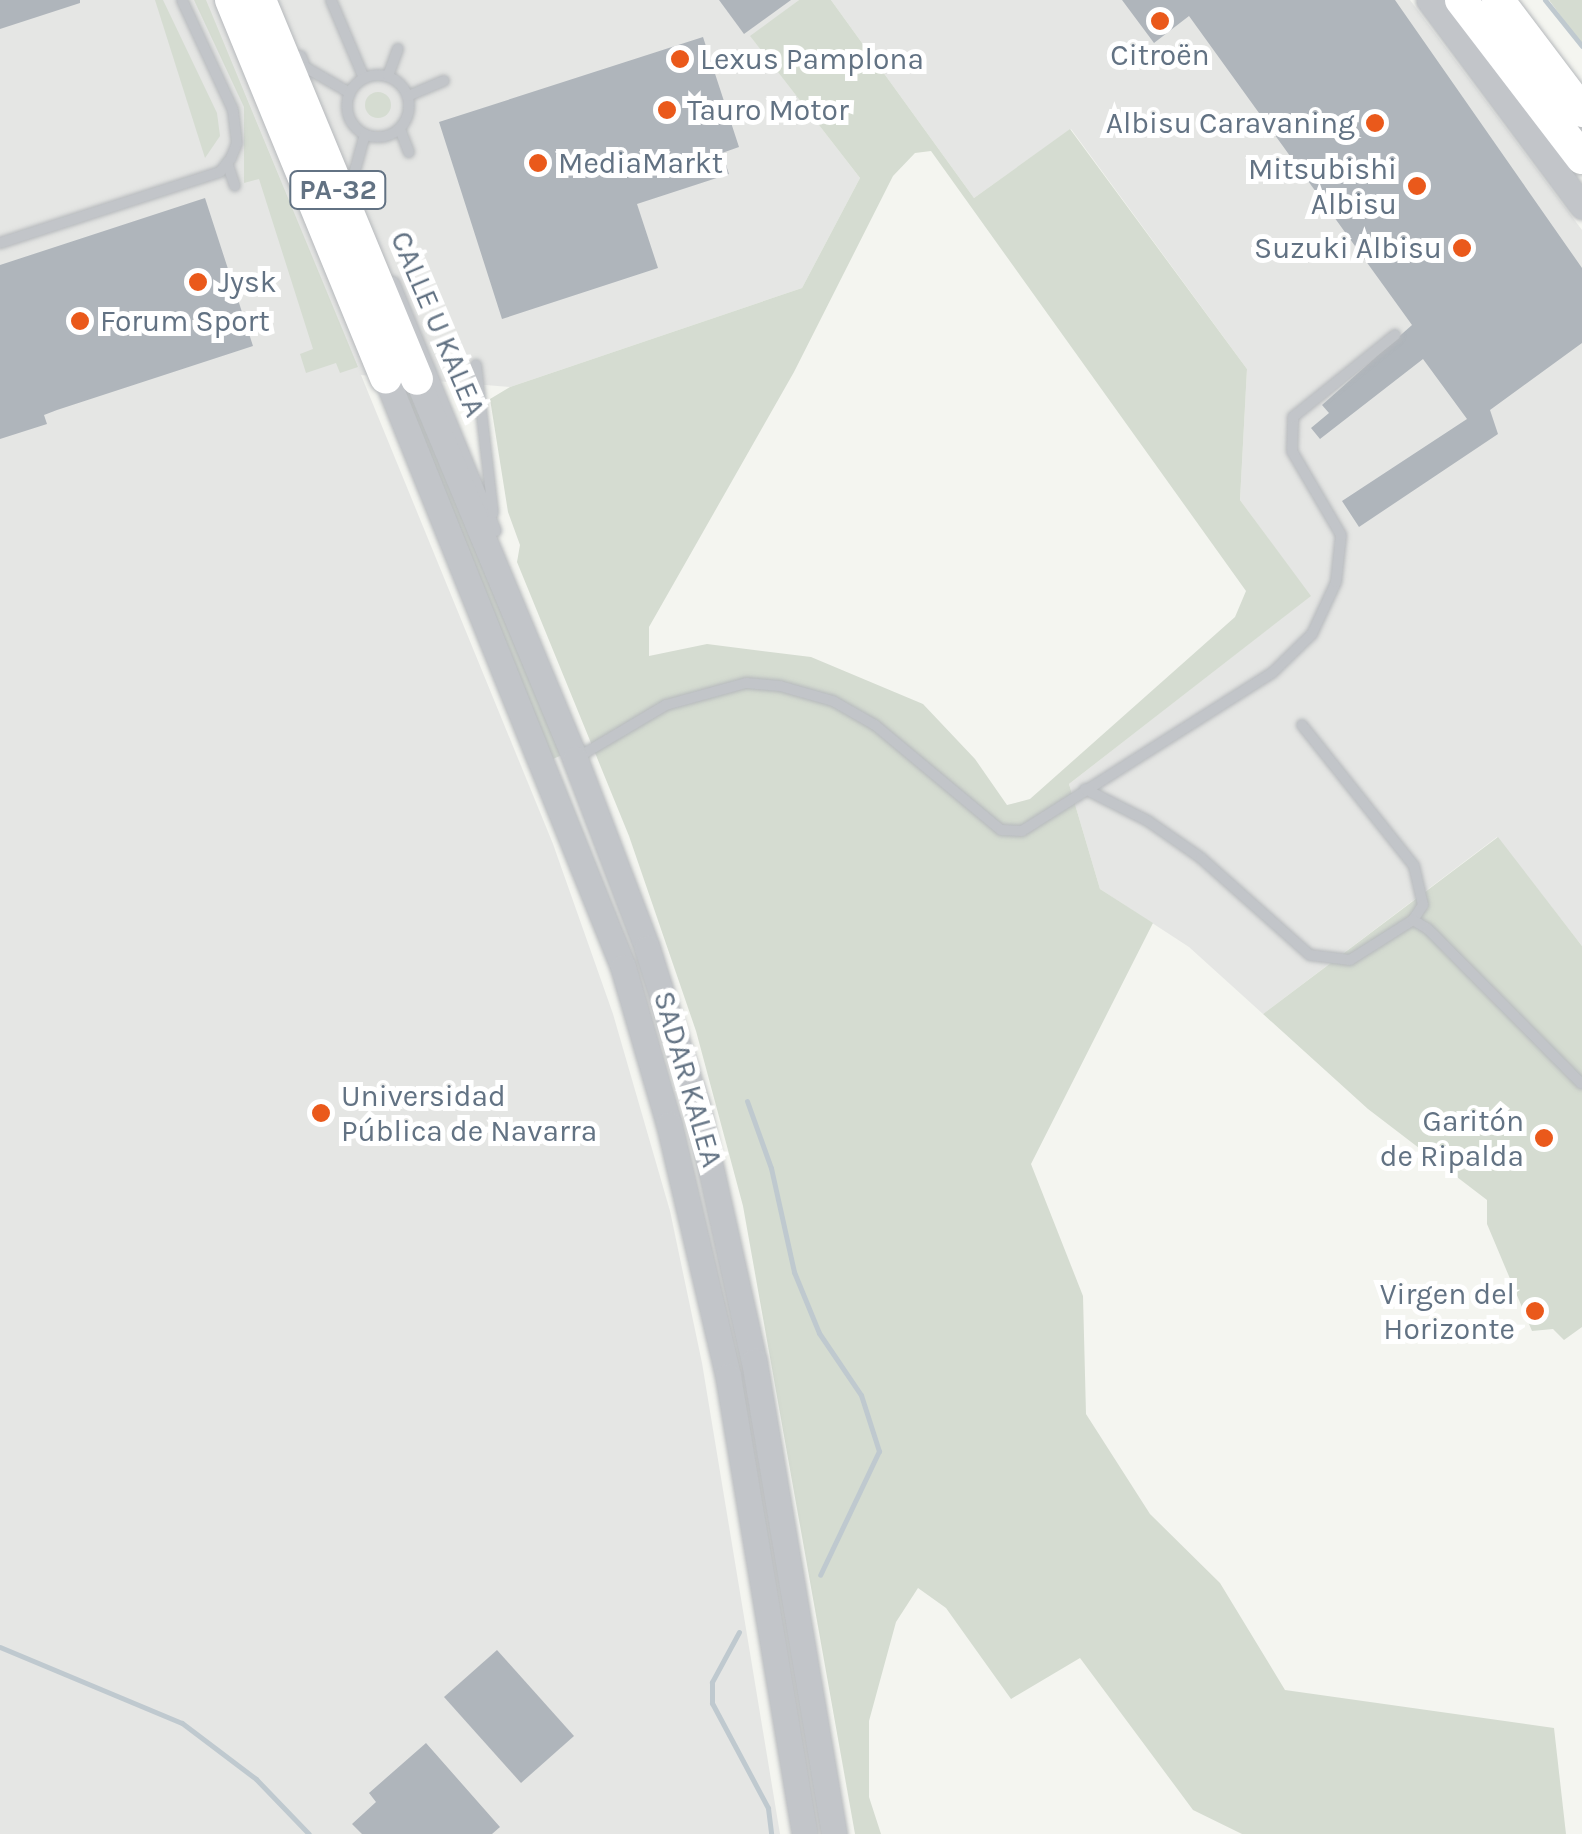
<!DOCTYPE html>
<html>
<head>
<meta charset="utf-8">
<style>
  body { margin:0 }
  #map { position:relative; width:1582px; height:1834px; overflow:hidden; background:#f4f5f0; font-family:Karla,sans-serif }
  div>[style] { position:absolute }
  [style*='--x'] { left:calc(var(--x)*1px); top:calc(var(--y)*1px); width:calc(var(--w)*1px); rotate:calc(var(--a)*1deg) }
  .built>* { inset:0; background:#e5e6e4 }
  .green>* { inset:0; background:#d5dcd1 }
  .round { border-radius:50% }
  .stream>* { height:5px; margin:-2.5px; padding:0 2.5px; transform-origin:2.5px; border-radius:2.5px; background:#bfc9cf }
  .building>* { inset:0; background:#afb5bb }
  .roads { filter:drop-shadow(0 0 2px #b6b9bc) drop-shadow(0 0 2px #b6b9bc) }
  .service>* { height:10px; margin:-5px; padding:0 5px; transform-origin:5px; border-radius:5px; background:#c2c5c9 }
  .service>.ring { margin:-5px; padding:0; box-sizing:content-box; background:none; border:10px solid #c2c5c9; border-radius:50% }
  .tertiary>* { height:25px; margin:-12.5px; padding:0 12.5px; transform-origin:12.5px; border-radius:12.5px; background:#c2c5c9 }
  .trunk>* { height:32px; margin:-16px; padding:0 16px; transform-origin:16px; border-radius:16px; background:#fff }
  .dots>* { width:28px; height:28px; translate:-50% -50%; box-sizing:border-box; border:5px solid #fff; border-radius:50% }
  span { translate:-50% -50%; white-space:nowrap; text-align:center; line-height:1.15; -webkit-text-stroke:10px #fff; paint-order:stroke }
  .shield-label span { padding:2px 8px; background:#fff; border:2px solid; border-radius:8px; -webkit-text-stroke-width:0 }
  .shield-label { font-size:28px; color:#627283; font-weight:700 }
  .poi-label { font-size:30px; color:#627283 }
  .left { translate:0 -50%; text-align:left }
  .right { translate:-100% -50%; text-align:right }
  .street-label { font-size:30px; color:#627283 }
</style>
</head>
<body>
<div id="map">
  <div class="built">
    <div style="clip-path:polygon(0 0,799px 0,751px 37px,860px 178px,802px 288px,510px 387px,361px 375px,553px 844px,613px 1014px,670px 1211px,702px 1363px,780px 1834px,0 1834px)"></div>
    <div style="clip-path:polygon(831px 0,1410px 0,1582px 230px,1582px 946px,1497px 837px,1263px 1014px,1189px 947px,1100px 889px,1069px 784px,1310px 596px,1240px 500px,1247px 369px,1071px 129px,974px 198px)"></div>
  </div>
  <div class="green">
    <div style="clip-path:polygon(155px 0,163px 0,217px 113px,220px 136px,205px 158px)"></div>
    <div style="clip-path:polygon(194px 0,206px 0,358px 367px,340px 373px,336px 363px,306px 373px,300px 354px,313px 349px,259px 179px,244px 183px,244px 107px)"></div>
    <div style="clip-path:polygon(243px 0,251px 0,562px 755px,553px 759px)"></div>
    <div style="clip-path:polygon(evenodd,799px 0,831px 0,974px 198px,1070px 129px,1247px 369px,1240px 500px,1311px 596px,1069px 784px,1100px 889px,1153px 923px,1031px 1164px,1083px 1296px,1086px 1414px,1150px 1514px,1220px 1583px,1285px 1690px,1554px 1728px,1566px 1834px,1242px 1834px,1193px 1810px,1080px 1658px,1011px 1699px,946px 1608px,918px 1588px,896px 1622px,869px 1721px,869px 1797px,881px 1834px,855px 1834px,743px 1206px,696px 1031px,629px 836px,517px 562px,520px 545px,508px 512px,490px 399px,510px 387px,802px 288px,860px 178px,750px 36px,799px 0,931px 151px,1246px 591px,1235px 617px,1030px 799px,1007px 805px,975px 759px,923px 704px,811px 657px,707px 644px,649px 656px,649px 627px,794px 372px,893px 176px,915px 153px,931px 151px)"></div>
    <div style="clip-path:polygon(1549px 0,1582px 0,1582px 45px)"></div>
    <div class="round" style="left:365px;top:92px;width:26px;height:26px"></div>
    <div style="clip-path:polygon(1498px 837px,1582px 946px,1582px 1327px,1564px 1340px,1553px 1329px,1532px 1331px,1487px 1224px,1487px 1200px,1368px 1109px,1263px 1014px)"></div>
  </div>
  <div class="stream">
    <div style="--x:1545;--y:0;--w:59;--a:51.2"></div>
    <div style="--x:747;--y:1101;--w:71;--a:70.3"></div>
    <div style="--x:771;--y:1168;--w:107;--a:77.5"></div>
    <div style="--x:794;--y:1272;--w:66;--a:67.7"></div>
    <div style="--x:819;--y:1333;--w:75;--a:55.9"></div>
    <div style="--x:861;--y:1395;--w:59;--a:72.2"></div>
    <div style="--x:879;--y:1451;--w:137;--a:115.4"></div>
    <div style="--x:739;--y:1632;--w:57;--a:118.4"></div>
    <div style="--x:712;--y:1682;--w:21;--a:90"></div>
    <div style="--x:712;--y:1703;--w:119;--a:61.9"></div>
    <div style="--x:768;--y:1808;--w:26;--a:83"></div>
    <div style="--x:0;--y:1647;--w:197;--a:22.7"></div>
    <div style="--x:182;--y:1723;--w:93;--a:37.1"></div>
    <div style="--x:256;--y:1779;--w:76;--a:46.1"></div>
  </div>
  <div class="building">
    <div style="clip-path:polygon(0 0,80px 0,80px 3px,0 29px)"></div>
    <div style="clip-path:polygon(719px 0,791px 0,744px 34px)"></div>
    <div style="clip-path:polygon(1122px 0,1395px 0,1582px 268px,1582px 343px,1490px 410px,1498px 434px,1359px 527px,1342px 501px,1467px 419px,1423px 359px,1320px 439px,1311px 428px,1329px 413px,1322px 405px,1412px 325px,1189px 16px,1154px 43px)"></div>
    <div style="clip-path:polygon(703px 37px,739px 147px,722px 153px,729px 174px,637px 204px,658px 268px,502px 319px,439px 122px)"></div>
    <div style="clip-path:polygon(205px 198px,253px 346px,57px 410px,44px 415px,47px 424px,0 439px,0 265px)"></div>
    <div style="clip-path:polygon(497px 1650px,574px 1736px,521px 1783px,444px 1697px)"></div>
    <div style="clip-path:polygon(426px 1743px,500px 1827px,492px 1834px,362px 1834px,352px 1824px,376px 1802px,369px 1793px)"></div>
  </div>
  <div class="roads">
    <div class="service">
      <div style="--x:331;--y:0;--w:85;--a:67.1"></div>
      <div style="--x:301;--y:56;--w:12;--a:70"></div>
      <div style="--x:305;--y:67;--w:52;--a:30"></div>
      <div class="ring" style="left:347px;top:75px;width:52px;height:52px"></div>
      <div style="--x:388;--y:76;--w:29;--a:-70"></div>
      <div style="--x:408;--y:96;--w:39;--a:-23"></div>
      <div style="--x:400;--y:129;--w:25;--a:69"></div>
      <div style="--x:227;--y:163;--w:24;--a:71"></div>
      <div style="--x:358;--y:198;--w:24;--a:-99"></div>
      <div style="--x:354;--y:174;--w:41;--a:-74.6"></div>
      <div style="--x:0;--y:243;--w:231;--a:-17.9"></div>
      <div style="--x:220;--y:172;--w:18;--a:-52"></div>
      <div style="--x:231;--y:158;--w:16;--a:-68"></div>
      <div style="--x:237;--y:143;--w:33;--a:-97"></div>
      <div style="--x:233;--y:110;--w:121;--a:-114.9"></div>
      <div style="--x:394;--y:282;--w:269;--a:67.7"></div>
      <div style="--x:476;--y:365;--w:149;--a:83.4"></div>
      <div style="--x:1302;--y:725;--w:180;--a:51.5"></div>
      <div style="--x:1414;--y:866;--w:40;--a:77"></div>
      <div style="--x:1423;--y:905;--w:18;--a:124"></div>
      <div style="--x:575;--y:759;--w:106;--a:-30.7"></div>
      <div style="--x:666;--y:705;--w:83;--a:-15.4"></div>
      <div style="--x:746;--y:683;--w:34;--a:5"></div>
      <div style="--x:780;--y:686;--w:55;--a:15.8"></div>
      <div style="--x:833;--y:701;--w:48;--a:29.7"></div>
      <div style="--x:875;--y:725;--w:164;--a:39.8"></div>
      <div style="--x:1001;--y:830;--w:21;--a:3"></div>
      <div style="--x:1022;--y:831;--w:296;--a:-32.3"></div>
      <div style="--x:1272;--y:673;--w:56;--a:-44.3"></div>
      <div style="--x:1312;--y:634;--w:57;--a:-65.2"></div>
      <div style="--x:1336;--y:582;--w:47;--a:-83.9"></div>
      <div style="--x:1341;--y:535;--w:97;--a:-120.3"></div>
      <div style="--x:1292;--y:451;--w:34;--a:-88"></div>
      <div style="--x:1293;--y:417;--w:131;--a:-38.8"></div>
      <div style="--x:1085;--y:789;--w:71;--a:26.9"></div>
      <div style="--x:1148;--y:821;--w:65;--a:34.9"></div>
      <div style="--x:1201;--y:858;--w:146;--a:41.7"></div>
      <div style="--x:1310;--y:955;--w:40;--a:7.1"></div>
      <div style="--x:1350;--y:960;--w:75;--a:-32.4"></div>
      <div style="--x:1413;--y:920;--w:17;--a:31"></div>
      <div style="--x:1428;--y:929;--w:218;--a:45.2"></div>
    </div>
    <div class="tertiary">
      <div style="--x:1429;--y:0;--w:257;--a:53.4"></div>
      <div style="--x:386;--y:377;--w:636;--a:68.11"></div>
      <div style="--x:623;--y:967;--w:164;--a:73.7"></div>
      <div style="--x:669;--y:1124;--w:259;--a:76.8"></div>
      <div style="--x:728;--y:1376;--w:464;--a:80.5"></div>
      <div style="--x:417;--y:379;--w:412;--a:67.4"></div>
      <div style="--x:575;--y:759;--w:202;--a:69.1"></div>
      <div style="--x:647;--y:948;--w:167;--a:72.5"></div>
      <div style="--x:697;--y:1107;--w:260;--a:77.4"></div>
      <div style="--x:754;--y:1361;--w:480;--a:80.4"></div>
    </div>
    <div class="trunk">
      <div style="--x:231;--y:0;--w:408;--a:67.7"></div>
      <div style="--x:260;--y:0;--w:410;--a:67.5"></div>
      <div style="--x:1461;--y:0;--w:199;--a:52.6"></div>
      <div style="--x:1498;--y:0;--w:139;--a:52.9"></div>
    </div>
  </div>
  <div class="dots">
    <div style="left:1160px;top:21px;background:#ea591b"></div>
    <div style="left:680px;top:59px;background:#ea591b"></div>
    <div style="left:667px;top:110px;background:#ea591b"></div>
    <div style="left:1375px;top:123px;background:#ea591b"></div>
    <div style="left:538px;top:163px;background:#ea591b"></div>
    <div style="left:1417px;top:186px;background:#ea591b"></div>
    <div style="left:1462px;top:248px;background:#ea591b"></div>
    <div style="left:198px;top:282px;background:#ea591b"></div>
    <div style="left:80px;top:321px;background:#ea591b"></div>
    <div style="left:321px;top:1113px;background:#ea591b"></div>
    <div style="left:1544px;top:1138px;background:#ea591b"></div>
    <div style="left:1535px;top:1311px;background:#ea591b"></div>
  </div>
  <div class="shield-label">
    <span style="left:338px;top:190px">PA-32</span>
  </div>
  <div class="poi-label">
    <span style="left:1160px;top:55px">Citroën</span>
    <span class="left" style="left:700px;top:59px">Lexus Pamplona</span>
    <span class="left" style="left:687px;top:110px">Tauro Motor</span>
    <span class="right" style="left:1355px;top:123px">Albisu Caravaning</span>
    <span class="left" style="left:558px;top:163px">MediaMarkt</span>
    <span class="right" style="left:1397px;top:186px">Mitsubishi<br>Albisu</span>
    <span class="right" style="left:1442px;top:248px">Suzuki Albisu</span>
    <span class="left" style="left:218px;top:282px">Jysk</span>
    <span class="left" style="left:100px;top:321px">Forum Sport</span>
    <span class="left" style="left:341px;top:1113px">Universidad<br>Pública de Navarra</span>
    <span class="right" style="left:1524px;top:1138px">Garitón<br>de Ripalda</span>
    <span class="right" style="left:1515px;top:1311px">Virgen del<br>Horizonte</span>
  </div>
  <div class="street-label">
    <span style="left:438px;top:324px;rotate:67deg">CALLE U KALEA</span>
    <span style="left:688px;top:1079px;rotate:74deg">SADAR KALEA</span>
  </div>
</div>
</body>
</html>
